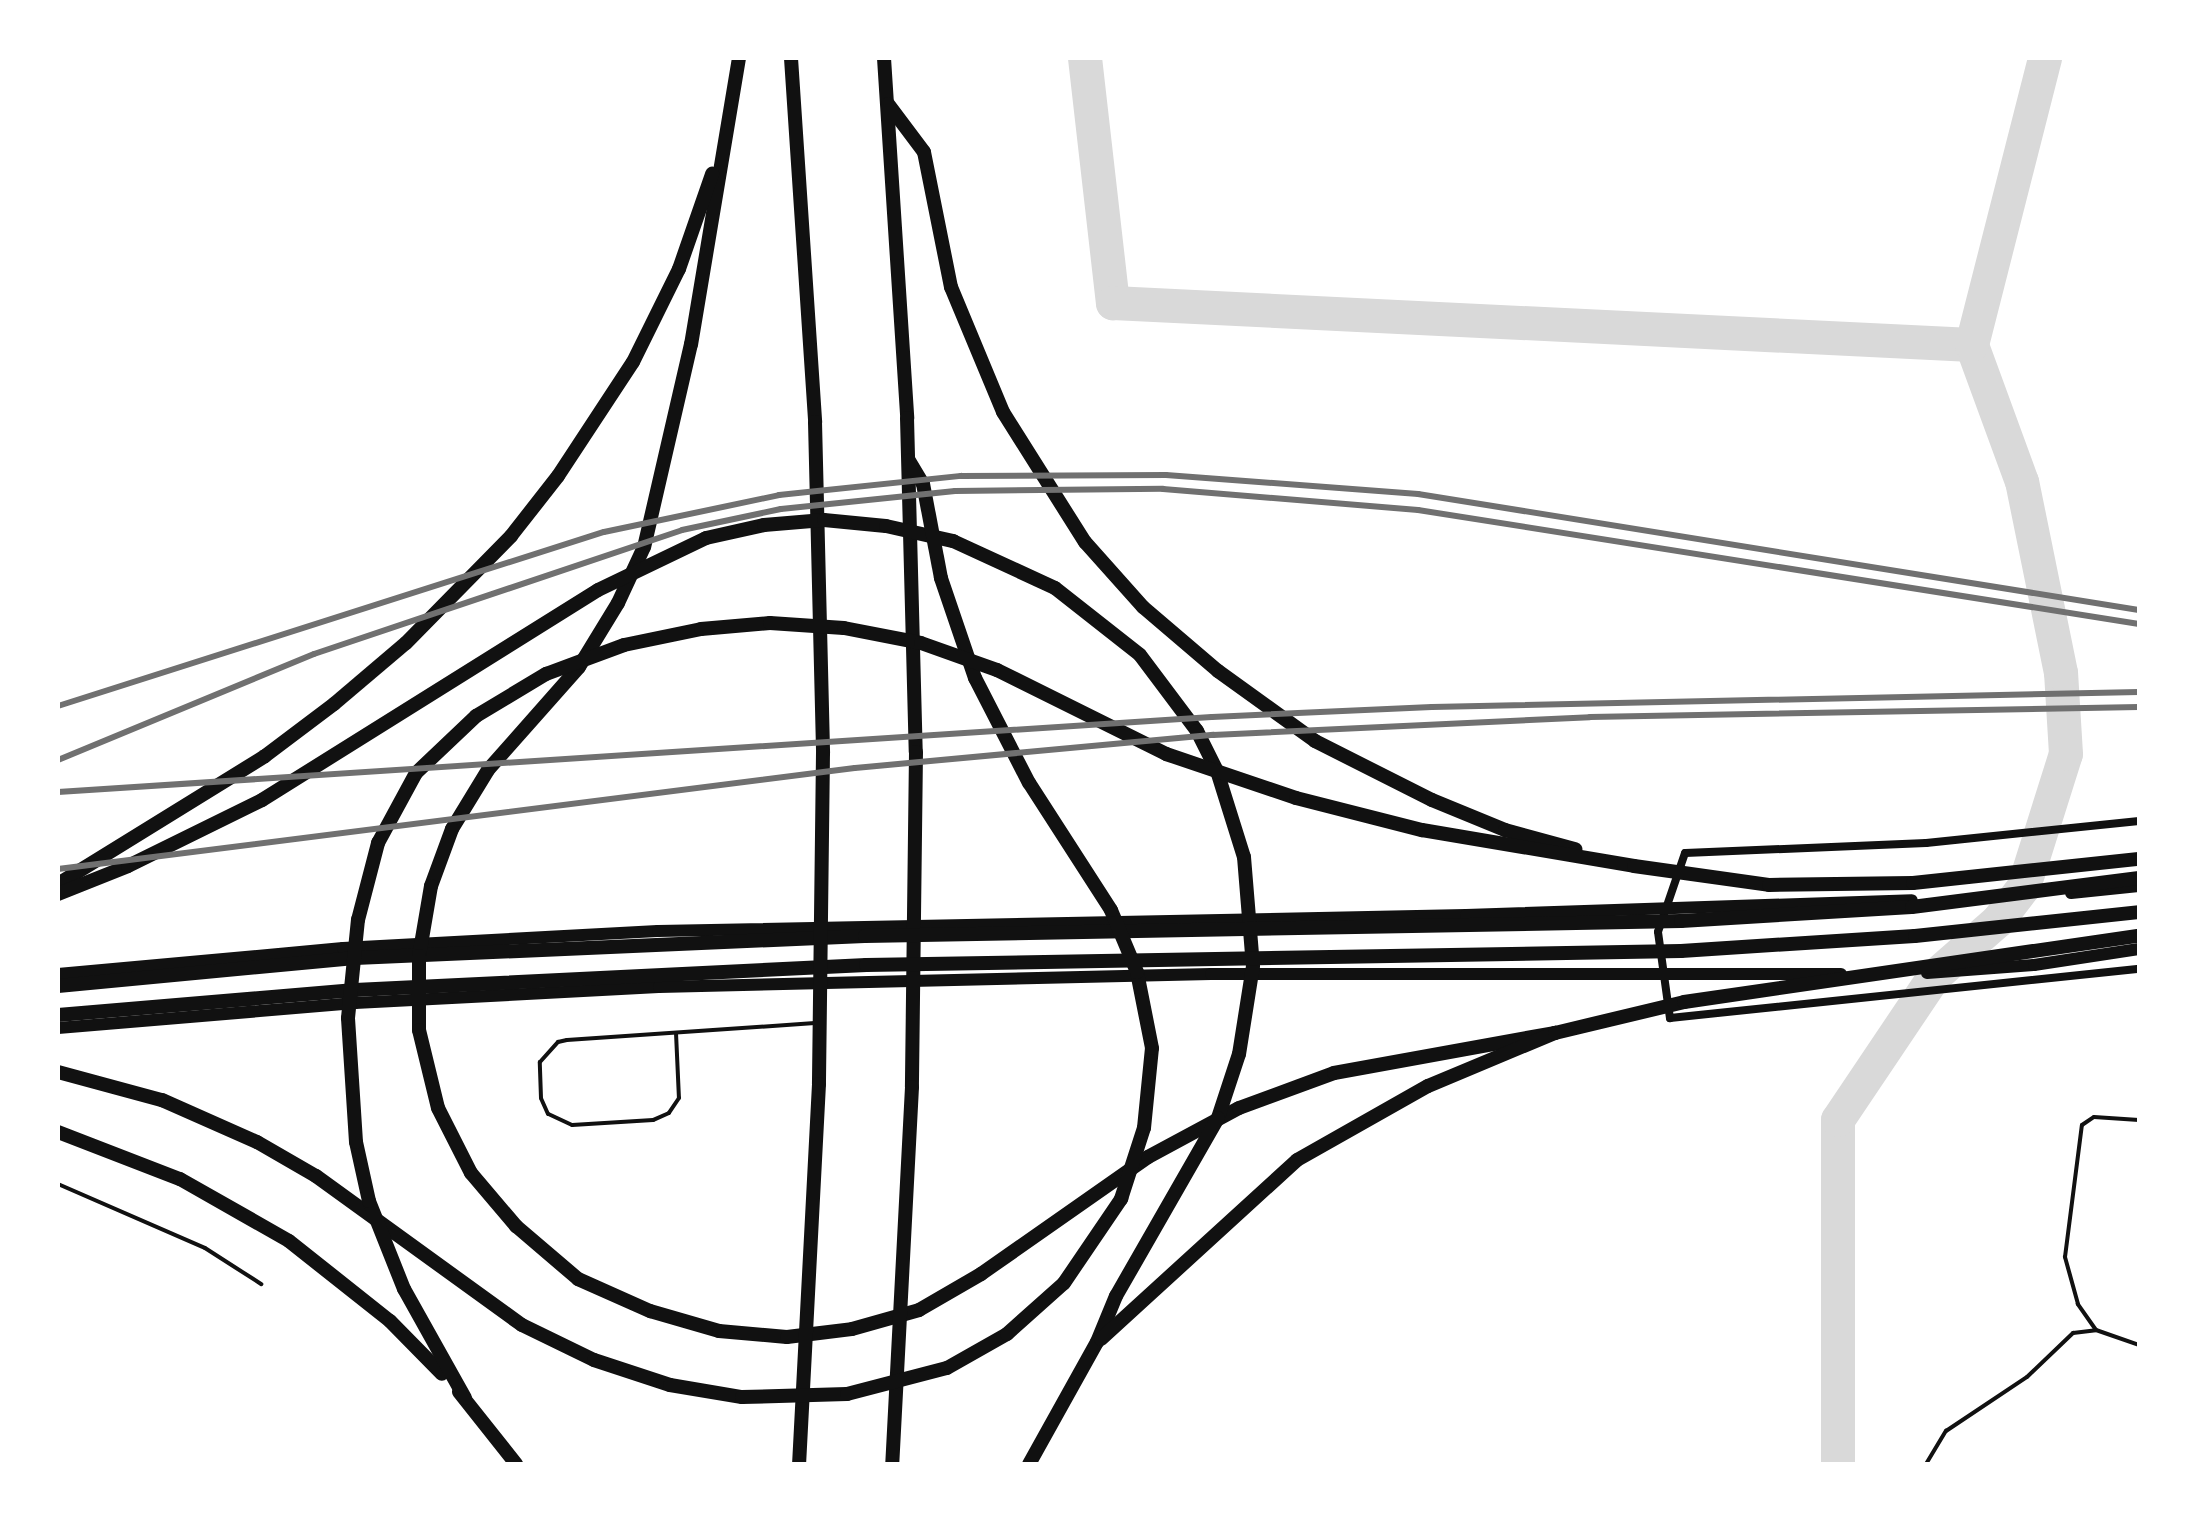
<!DOCTYPE html>
<html>
<head>
<meta charset="utf-8">
<style>
  body { margin:0 }
  #map { position:relative; width:2197px; height:1522px; overflow:hidden; background:#fff; font-family:"Sofia Sans Condensed",sans-serif }
  div>[style] { position:absolute }
  [style*='--x'] { left:calc(var(--x)*1px); top:calc(var(--y)*1px); width:calc(var(--w)*1px); rotate:calc(var(--a)*1deg) }
  .river>* { height:34px; margin:-17px; padding:0 17px; transform-origin:17px; border-radius:17px; background:#d9d9d9 }
  .service>* { height:4px; margin:-2px; padding:0 2px; transform-origin:2px; border-radius:2px; background:#111 }
  .minor>* { height:8px; margin:-4px; padding:0 4px; transform-origin:4px; border-radius:4px; background:#111 }
  .primary>* { height:12px; margin:-6px; padding:0 6px; transform-origin:6px; border-radius:6px; background:#111 }
  .trunk>* { height:14px; margin:-7px; padding:0 7px; transform-origin:7px; border-radius:7px; background:#111 }
  .motorway>* { height:14px; margin:-7px; padding:0 7px; transform-origin:7px; border-radius:7px; background:#111 }
  .rail>* { height:6px; margin:-3px; padding:0 3px; transform-origin:3px; border-radius:3px; background:#707070 }
  span { translate:-50% -50%; white-space:nowrap; text-align:center; line-height:1.15; -webkit-text-stroke:8px #fff; paint-order:stroke }
  .frame { position:absolute; inset:0; border:60px solid #fff; pointer-events:none }
</style>
</head>
<body>
<div id="map">
  <div class="river">
    <div style="--x:1085;--y:58;--w:247;--a:83.5"></div>
    <div style="--x:1113;--y:303;--w:860;--a:2.8"></div>
    <div style="--x:1838;--y:1464;--w:344;--a:-90"></div>
    <div style="--x:1838;--y:1120;--w:172;--a:-56.1"></div>
    <div style="--x:1934;--y:977;--w:85;--a:-41.2"></div>
    <div style="--x:1998;--y:921;--w:43;--a:-52.6"></div>
    <div style="--x:2024;--y:887;--w:139;--a:-72.5"></div>
    <div style="--x:2066;--y:754;--w:81;--a:-93.5"></div>
    <div style="--x:2061;--y:673;--w:195;--a:-101.5"></div>
    <div style="--x:2022;--y:482;--w:146;--a:-110.1"></div>
    <div style="--x:1972;--y:345;--w:296;--a:-75.7"></div>
  </div>
  <div class="service">
    <div style="--x:676;--y:1033;--w:65;--a:87.4"></div>
    <div style="--x:679;--y:1098;--w:18;--a:124"></div>
    <div style="--x:669;--y:1113;--w:17;--a:156"></div>
    <div style="--x:653;--y:1120;--w:81;--a:176.5"></div>
    <div style="--x:572;--y:1125;--w:26;--a:-155"></div>
    <div style="--x:548;--y:1114;--w:17;--a:-114"></div>
    <div style="--x:541;--y:1098;--w:36;--a:-92"></div>
    <div style="--x:540;--y:1062;--w:27;--a:-48"></div>
    <div style="--x:558;--y:1042;--w:9;--a:-13"></div>
    <div style="--x:567;--y:1040;--w:252;--a:-3.9"></div>
    <div style="--x:58;--y:1184;--w:160;--a:23.5"></div>
    <div style="--x:205;--y:1248;--w:67;--a:32.7"></div>
    <div style="--x:2096;--y:1330;--w:32;--a:-125"></div>
    <div style="--x:2078;--y:1304;--w:49;--a:-105.5"></div>
    <div style="--x:2065;--y:1257;--w:133;--a:-82.7"></div>
    <div style="--x:2082;--y:1125;--w:14;--a:-34"></div>
    <div style="--x:2094;--y:1117;--w:45;--a:3.8"></div>
    <div style="--x:1926;--y:1464;--w:39;--a:-59"></div>
    <div style="--x:1946;--y:1431;--w:97;--a:-33.7"></div>
    <div style="--x:2027;--y:1377;--w:64;--a:-43.7"></div>
    <div style="--x:2073;--y:1333;--w:23;--a:-7"></div>
    <div style="--x:2096;--y:1330;--w:46;--a:19.2"></div>
  </div>
  <div class="minor">
    <div style="--x:2139;--y:821;--w:214;--a:174.1"></div>
    <div style="--x:1926;--y:843;--w:241;--a:177.6"></div>
    <div style="--x:1685;--y:853;--w:83;--a:108.9"></div>
    <div style="--x:1658;--y:932;--w:87;--a:82.1"></div>
    <div style="--x:1670;--y:1018;--w:472;--a:-6"></div>
  </div>
  <div class="primary">
    <div style="--x:2071;--y:893;--w:68;--a:-5.9"></div>
    <div style="--x:1927;--y:973;--w:107;--a:-4.3"></div>
    <div style="--x:2034;--y:965;--w:106;--a:-8.7"></div>
    <div style="--x:58;--y:974;--w:286;--a:-5.2"></div>
    <div style="--x:343;--y:948;--w:315;--a:-3.1"></div>
    <div style="--x:658;--y:931;--w:808;--a:-1.13"></div>
    <div style="--x:1466;--y:915;--w:446;--a:-1.9"></div>
    <div style="--x:58;--y:1028;--w:298;--a:-4.8"></div>
    <div style="--x:355;--y:1003;--w:304;--a:-3"></div>
    <div style="--x:659;--y:987;--w:552;--a:-1.35"></div>
    <div style="--x:1211;--y:974;--w:630;--a:0"></div>
  </div>
  <div class="trunk">
    <div style="--x:58;--y:986;--w:298;--a:-5.4"></div>
    <div style="--x:355;--y:958;--w:510;--a:-2.47"></div>
    <div style="--x:58;--y:1015;--w:298;--a:-4.8"></div>
    <div style="--x:355;--y:990;--w:512;--a:-2.8"></div>
  </div>
  <div class="motorway">
    <div style="--x:739;--y:58;--w:290;--a:99.5"></div>
    <div style="--x:691;--y:344;--w:208;--a:103"></div>
    <div style="--x:644;--y:547;--w:62;--a:114.9"></div>
    <div style="--x:618;--y:603;--w:75;--a:121.4"></div>
    <div style="--x:579;--y:667;--w:137;--a:131.5"></div>
    <div style="--x:488;--y:770;--w:69;--a:121.4"></div>
    <div style="--x:452;--y:829;--w:61;--a:110.2"></div>
    <div style="--x:431;--y:886;--w:71;--a:99.7"></div>
    <div style="--x:419;--y:956;--w:74;--a:90"></div>
    <div style="--x:419;--y:1030;--w:80;--a:76.3"></div>
    <div style="--x:438;--y:1108;--w:73;--a:63.1"></div>
    <div style="--x:471;--y:1173;--w:70;--a:49.7"></div>
    <div style="--x:516;--y:1226;--w:82;--a:40.5"></div>
    <div style="--x:578;--y:1279;--w:79;--a:24"></div>
    <div style="--x:650;--y:1311;--w:72;--a:16.2"></div>
    <div style="--x:719;--y:1331;--w:68;--a:5"></div>
    <div style="--x:787;--y:1337;--w:65;--a:-7"></div>
    <div style="--x:852;--y:1329;--w:70;--a:-15.8"></div>
    <div style="--x:919;--y:1310;--w:72;--a:-30.1"></div>
    <div style="--x:981;--y:1274;--w:204;--a:-35"></div>
    <div style="--x:1148;--y:1157;--w:103;--a:-28.3"></div>
    <div style="--x:1239;--y:1108;--w:101;--a:-20.2"></div>
    <div style="--x:1334;--y:1073;--w:225;--a:-10.3"></div>
    <div style="--x:791;--y:58;--w:365;--a:86.2"></div>
    <div style="--x:815;--y:422;--w:331;--a:88.6"></div>
    <div style="--x:823;--y:753;--w:331;--a:90.7"></div>
    <div style="--x:819;--y:1084;--w:381;--a:93"></div>
    <div style="--x:884;--y:58;--w:361;--a:86.3"></div>
    <div style="--x:907;--y:418;--w:334;--a:88.5"></div>
    <div style="--x:916;--y:752;--w:335;--a:90.7"></div>
    <div style="--x:912;--y:1087;--w:378;--a:93"></div>
    <div style="--x:888;--y:104;--w:60;--a:53.1"></div>
    <div style="--x:924;--y:152;--w:138;--a:78.7"></div>
    <div style="--x:951;--y:287;--w:135;--a:67.4"></div>
    <div style="--x:1003;--y:412;--w:154;--a:57.8"></div>
    <div style="--x:1085;--y:542;--w:87;--a:48.3"></div>
    <div style="--x:1143;--y:607;--w:99;--a:40.5"></div>
    <div style="--x:1218;--y:671;--w:120;--a:35.8"></div>
    <div style="--x:1315;--y:741;--w:131;--a:26.8"></div>
    <div style="--x:1432;--y:800;--w:79;--a:22.3"></div>
    <div style="--x:1505;--y:830;--w:73;--a:15.2"></div>
    <div style="--x:58;--y:884;--w:243;--a:-31.7"></div>
    <div style="--x:265;--y:756;--w:86;--a:-37"></div>
    <div style="--x:334;--y:704;--w:94;--a:-40.3"></div>
    <div style="--x:406;--y:643;--w:150;--a:-45.5"></div>
    <div style="--x:511;--y:536;--w:76;--a:-51.9"></div>
    <div style="--x:558;--y:476;--w:136;--a:-56.7"></div>
    <div style="--x:633;--y:362;--w:104;--a:-63.7"></div>
    <div style="--x:679;--y:269;--w:101;--a:-70.8"></div>
    <div style="--x:58;--y:894;--w:75;--a:-21.8"></div>
    <div style="--x:128;--y:866;--w:149;--a:-26.2"></div>
    <div style="--x:262;--y:800;--w:396;--a:-32"></div>
    <div style="--x:598;--y:590;--w:120;--a:-25.7"></div>
    <div style="--x:706;--y:538;--w:59;--a:-12.6"></div>
    <div style="--x:764;--y:525;--w:60;--a:-4.8"></div>
    <div style="--x:824;--y:520;--w:62;--a:5.5"></div>
    <div style="--x:886;--y:526;--w:69;--a:12.6"></div>
    <div style="--x:953;--y:541;--w:112;--a:24.7"></div>
    <div style="--x:1055;--y:588;--w:108;--a:38.2"></div>
    <div style="--x:1140;--y:655;--w:95;--a:53.1"></div>
    <div style="--x:1197;--y:731;--w:45;--a:63.4"></div>
    <div style="--x:1217;--y:771;--w:90;--a:72.6"></div>
    <div style="--x:1244;--y:857;--w:109;--a:85.3"></div>
    <div style="--x:1253;--y:966;--w:89;--a:99"></div>
    <div style="--x:1239;--y:1054;--w:67;--a:108.2"></div>
    <div style="--x:1218;--y:1118;--w:205;--a:119.8"></div>
    <div style="--x:1116;--y:1296;--w:50;--a:112.4"></div>
    <div style="--x:1097;--y:1342;--w:140;--a:119.1"></div>
    <div style="--x:865;--y:936;--w:816;--a:-1.05"></div>
    <div style="--x:1681;--y:921;--w:231;--a:-3.5"></div>
    <div style="--x:1912;--y:907;--w:229;--a:-7.3"></div>
    <div style="--x:866;--y:965;--w:815;--a:-0.98"></div>
    <div style="--x:1681;--y:951;--w:234;--a:-3.7"></div>
    <div style="--x:1915;--y:936;--w:225;--a:-6.1"></div>
    <div style="--x:58;--y:1072;--w:108;--a:15.1"></div>
    <div style="--x:162;--y:1100;--w:104;--a:23.9"></div>
    <div style="--x:257;--y:1142;--w:68;--a:30"></div>
    <div style="--x:316;--y:1176;--w:254;--a:35.9"></div>
    <div style="--x:522;--y:1325;--w:80;--a:25.9"></div>
    <div style="--x:594;--y:1360;--w:80;--a:18.2"></div>
    <div style="--x:670;--y:1385;--w:73;--a:9.5"></div>
    <div style="--x:742;--y:1397;--w:105;--a:-1.6"></div>
    <div style="--x:847;--y:1394;--w:103;--a:-14.6"></div>
    <div style="--x:947;--y:1368;--w:69;--a:-29.5"></div>
    <div style="--x:1007;--y:1334;--w:76;--a:-41.8"></div>
    <div style="--x:1064;--y:1283;--w:102;--a:-55.8"></div>
    <div style="--x:1121;--y:1199;--w:75;--a:-72.1"></div>
    <div style="--x:1144;--y:1128;--w:80;--a:-84.3"></div>
    <div style="--x:1152;--y:1048;--w:77;--a:-101.2"></div>
    <div style="--x:1137;--y:972;--w:67;--a:-112.8"></div>
    <div style="--x:1111;--y:910;--w:151;--a:-122.8"></div>
    <div style="--x:1029;--y:783;--w:118;--a:-117.2"></div>
    <div style="--x:975;--y:678;--w:106;--a:-108.8"></div>
    <div style="--x:941;--y:578;--w:96;--a:-100.8"></div>
    <div style="--x:923;--y:484;--w:27;--a:-121"></div>
    <div style="--x:58;--y:1132;--w:131;--a:21.1"></div>
    <div style="--x:180;--y:1179;--w:125;--a:29.6"></div>
    <div style="--x:289;--y:1241;--w:129;--a:38.4"></div>
    <div style="--x:390;--y:1321;--w:74;--a:45.5"></div>
    <div style="--x:1101;--y:1339;--w:265;--a:-42.4"></div>
    <div style="--x:1297;--y:1160;--w:150;--a:-29.5"></div>
    <div style="--x:1428;--y:1086;--w:138;--a:-22.7"></div>
    <div style="--x:1555;--y:1033;--w:133;--a:-13.5"></div>
    <div style="--x:1684;--y:1002;--w:460;--a:-8.3"></div>
    <div style="--x:459;--y:1392;--w:92;--a:51.6"></div>
    <div style="--x:465;--y:1398;--w:125;--a:-119.2"></div>
    <div style="--x:404;--y:1289;--w:95;--a:-111.7"></div>
    <div style="--x:369;--y:1201;--w:60;--a:-102.4"></div>
    <div style="--x:356;--y:1142;--w:124;--a:-93.7"></div>
    <div style="--x:348;--y:1018;--w:99;--a:-84.2"></div>
    <div style="--x:358;--y:920;--w:80;--a:-75.4"></div>
    <div style="--x:378;--y:843;--w:80;--a:-61.5"></div>
    <div style="--x:416;--y:773;--w:83;--a:-43.5"></div>
    <div style="--x:476;--y:716;--w:82;--a:-31"></div>
    <div style="--x:546;--y:674;--w:83;--a:-20.4"></div>
    <div style="--x:624;--y:645;--w:79;--a:-11.7"></div>
    <div style="--x:701;--y:629;--w:69;--a:-5"></div>
    <div style="--x:770;--y:623;--w:74;--a:3.9"></div>
    <div style="--x:844;--y:628;--w:78;--a:11"></div>
    <div style="--x:921;--y:643;--w:81;--a:19.6"></div>
    <div style="--x:997;--y:670;--w:189;--a:26.4"></div>
    <div style="--x:1166;--y:754;--w:137;--a:18.7"></div>
    <div style="--x:1296;--y:798;--w:130;--a:14.3"></div>
    <div style="--x:1422;--y:830;--w:215;--a:9.6"></div>
    <div style="--x:1634;--y:866;--w:136;--a:8"></div>
    <div style="--x:1769;--y:885;--w:144;--a:-0.8"></div>
    <div style="--x:1913;--y:883;--w:227;--a:-6.1"></div>
  </div>
  <div class="rail">
    <div style="--x:58;--y:706;--w:573;--a:-17.68"></div>
    <div style="--x:604;--y:532;--w:179;--a:-11.9"></div>
    <div style="--x:779;--y:495;--w:183;--a:-6"></div>
    <div style="--x:961;--y:476;--w:205;--a:-0.3"></div>
    <div style="--x:1166;--y:475;--w:253;--a:4.3"></div>
    <div style="--x:1418;--y:494;--w:730;--a:9.14"></div>
    <div style="--x:58;--y:760;--w:277;--a:-22.5"></div>
    <div style="--x:314;--y:654;--w:388;--a:-18.6"></div>
    <div style="--x:682;--y:530;--w:101;--a:-12"></div>
    <div style="--x:781;--y:509;--w:175;--a:-5.9"></div>
    <div style="--x:955;--y:491;--w:208;--a:-0.6"></div>
    <div style="--x:1163;--y:489;--w:256;--a:4.7"></div>
    <div style="--x:1418;--y:510;--w:730;--a:8.98"></div>
    <div style="--x:58;--y:792;--w:1156;--a:-3.72"></div>
    <div style="--x:1212;--y:717;--w:220;--a:-2.6"></div>
    <div style="--x:1432;--y:707;--w:707;--a:-1.22"></div>
    <div style="--x:58;--y:869;--w:803;--a:-7.22"></div>
    <div style="--x:855;--y:768;--w:360;--a:-5.3"></div>
    <div style="--x:1213;--y:735;--w:377;--a:-2.7"></div>
    <div style="--x:1590;--y:717;--w:549;--a:-1.04"></div>
  </div>
  <div class="frame"></div>
</div>
</body>
</html>
